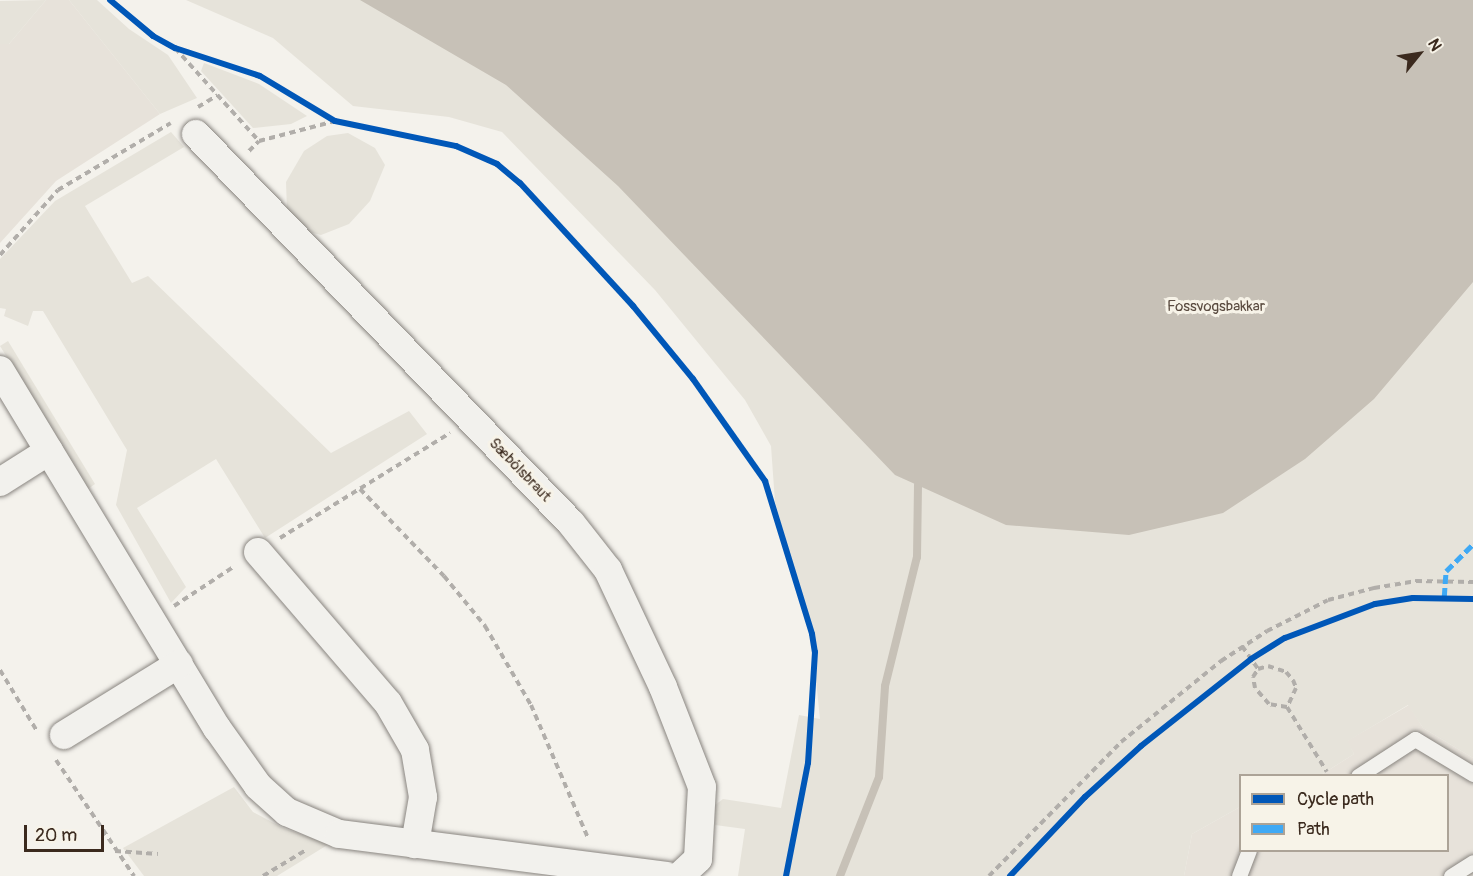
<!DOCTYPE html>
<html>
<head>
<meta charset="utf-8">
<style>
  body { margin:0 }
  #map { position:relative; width:1473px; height:876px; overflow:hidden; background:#f4f2ec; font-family:Pangolin,sans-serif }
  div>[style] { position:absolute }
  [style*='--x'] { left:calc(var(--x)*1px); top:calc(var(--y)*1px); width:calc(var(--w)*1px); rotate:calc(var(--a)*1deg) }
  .built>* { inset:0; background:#e7e2da }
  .green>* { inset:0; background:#e6e3da }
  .water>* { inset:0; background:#c7c1b7 }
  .stream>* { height:8px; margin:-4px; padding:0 4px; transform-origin:4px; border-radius:4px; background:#c7c1b7 }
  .path>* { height:4px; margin-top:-2px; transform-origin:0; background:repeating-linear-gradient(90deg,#b1aeaa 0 6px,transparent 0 10.5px) }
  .roads { filter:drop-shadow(0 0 2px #898580) drop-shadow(0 0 2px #898580) }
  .lane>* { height:15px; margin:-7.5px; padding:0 7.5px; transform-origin:7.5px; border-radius:7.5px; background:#f2f1ed }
  .street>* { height:28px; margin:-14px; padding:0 14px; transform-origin:14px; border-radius:14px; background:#f2f1ed }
  .quiet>* { height:4.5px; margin-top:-2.25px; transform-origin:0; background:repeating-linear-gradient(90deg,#3fa9f5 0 9px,transparent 0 13.5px) }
  .cycleway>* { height:6px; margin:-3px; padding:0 3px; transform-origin:3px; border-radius:3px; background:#0057b8 }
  span { translate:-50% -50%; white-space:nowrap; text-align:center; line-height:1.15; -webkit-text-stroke:6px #f7f3e8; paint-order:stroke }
  .park-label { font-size:15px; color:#5b4c41 }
  .street-label { font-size:15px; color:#3b2a1e }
  .legend { position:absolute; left:1239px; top:774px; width:210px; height:78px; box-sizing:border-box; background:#f7f3e8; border:2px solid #aca397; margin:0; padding:8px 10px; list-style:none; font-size:18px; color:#3b2a1e }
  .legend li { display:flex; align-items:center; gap:12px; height:30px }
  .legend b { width:30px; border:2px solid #aca397 }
  .north { position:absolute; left:1389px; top:24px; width:60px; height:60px; -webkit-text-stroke:4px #f7f3e8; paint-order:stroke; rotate:60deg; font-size:16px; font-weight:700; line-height:24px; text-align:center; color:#3b2a1e }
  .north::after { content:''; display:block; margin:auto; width:21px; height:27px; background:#3b2a1e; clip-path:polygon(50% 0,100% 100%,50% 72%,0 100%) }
  .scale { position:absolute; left:24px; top:825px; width:80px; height:27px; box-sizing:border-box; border:3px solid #3b2a1e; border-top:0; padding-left:8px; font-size:18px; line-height:21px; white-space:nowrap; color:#3b2a1e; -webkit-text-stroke:4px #f7f3e8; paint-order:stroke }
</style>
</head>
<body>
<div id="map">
  <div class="built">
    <div style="clip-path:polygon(46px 0,69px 0,160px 114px,56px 181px,0 243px,0 44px,9px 44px)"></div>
    <div style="clip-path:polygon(1409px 705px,1423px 728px,1473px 758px,1473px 876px,1184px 876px,1192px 834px,1240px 807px,1240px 850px,1448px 850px,1448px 776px,1321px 775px,1354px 754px,1347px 741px)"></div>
  </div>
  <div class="green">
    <div style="clip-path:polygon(46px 0,9px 44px,0 44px,0 1px)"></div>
    <div style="clip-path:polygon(69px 0,97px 0,129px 29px,168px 55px,197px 98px,160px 114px)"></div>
    <div style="clip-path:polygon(186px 0,1473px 0,1473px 758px,1423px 728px,1408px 705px,1348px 741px,1354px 754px,1321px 775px,1240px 776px,1240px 807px,1192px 834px,1184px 876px,738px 876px,745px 829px,715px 825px,715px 805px,723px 799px,781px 808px,799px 715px,820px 719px,811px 631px,775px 502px,771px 446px,745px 400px,655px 290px,502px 132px,449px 117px,353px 106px,273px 38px)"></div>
    <div style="clip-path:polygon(204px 63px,259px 84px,307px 116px,291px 124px,253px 128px,201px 71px)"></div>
    <div style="clip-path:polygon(171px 132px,184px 147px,85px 206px,132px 283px,148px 276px,331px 453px,409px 411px,427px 434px,265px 538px,216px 459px,137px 508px,186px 587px,171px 603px,116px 505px,127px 450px,43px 311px,33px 311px,28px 326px,4px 316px,6px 309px,0 308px,0 259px,55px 201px)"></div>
    <div style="clip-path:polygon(348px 133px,375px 148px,385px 165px,370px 201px,349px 224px,321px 235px,301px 230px,287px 210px,286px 182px,304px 151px,327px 136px)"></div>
    <div style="clip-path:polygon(8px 341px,95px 484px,88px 489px,0 346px)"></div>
    <div style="clip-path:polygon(234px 787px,253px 812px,283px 828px,329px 844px,277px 876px,144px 876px,123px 848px)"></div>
  </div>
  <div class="water">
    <div style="clip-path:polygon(360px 0,1473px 0,1473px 282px,1374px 399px,1305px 459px,1223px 513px,1129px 535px,1006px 525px,895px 475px,618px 186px,506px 85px)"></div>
  </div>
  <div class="stream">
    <div style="--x:840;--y:876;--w:106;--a:-68.5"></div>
    <div style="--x:879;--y:777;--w:91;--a:-86.2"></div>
    <div style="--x:885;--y:686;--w:133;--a:-76.1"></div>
    <div style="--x:917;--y:557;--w:72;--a:-89.2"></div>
  </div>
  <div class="path">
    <div style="--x:175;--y:48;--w:125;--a:47.9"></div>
    <div style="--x:259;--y:141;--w:79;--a:-14.7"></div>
    <div style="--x:198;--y:107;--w:23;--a:-31"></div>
    <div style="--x:249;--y:151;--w:14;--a:-45"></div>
    <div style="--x:0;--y:255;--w:87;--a:-48.3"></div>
    <div style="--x:58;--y:190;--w:131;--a:-30.7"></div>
    <div style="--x:360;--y:489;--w:121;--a:46"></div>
    <div style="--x:444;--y:576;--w:65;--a:50.6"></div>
    <div style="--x:485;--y:626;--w:91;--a:59.8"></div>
    <div style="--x:531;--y:705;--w:145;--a:66.8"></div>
    <div style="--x:280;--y:538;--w:200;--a:-31.7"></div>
    <div style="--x:174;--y:606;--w:73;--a:-33.3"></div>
    <div style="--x:1242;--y:646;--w:28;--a:55"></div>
    <div style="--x:1268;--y:666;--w:19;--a:18"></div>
    <div style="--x:1286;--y:672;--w:11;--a:49"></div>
    <div style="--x:1293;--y:680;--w:9;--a:69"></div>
    <div style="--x:1296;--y:688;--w:21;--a:115"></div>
    <div style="--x:1287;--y:707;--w:18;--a:-171"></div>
    <div style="--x:1269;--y:704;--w:21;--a:-131"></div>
    <div style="--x:1255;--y:688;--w:11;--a:-100"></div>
    <div style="--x:1253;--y:677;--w:9;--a:-58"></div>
    <div style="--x:1258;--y:669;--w:10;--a:-17"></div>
    <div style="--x:0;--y:670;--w:71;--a:58.8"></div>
    <div style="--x:1287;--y:707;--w:76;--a:58.4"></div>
    <div style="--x:56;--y:760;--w:140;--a:56.1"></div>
    <div style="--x:115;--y:851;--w:43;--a:4"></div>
    <div style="--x:263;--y:876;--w:50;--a:-31.2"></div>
    <div style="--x:989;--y:876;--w:188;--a:-45.4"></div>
    <div style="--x:1121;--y:742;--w:129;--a:-39"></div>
    <div style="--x:1221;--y:661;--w:55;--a:-33.1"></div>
    <div style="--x:1267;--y:631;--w:68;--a:-26.9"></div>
    <div style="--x:1328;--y:600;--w:48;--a:-14.6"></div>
    <div style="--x:1374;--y:588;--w:43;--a:-9.5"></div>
    <div style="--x:1416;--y:581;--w:57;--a:1"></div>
  </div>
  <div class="roads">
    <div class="lane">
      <div style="--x:1358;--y:776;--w:68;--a:-33"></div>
      <div style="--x:1415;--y:739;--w:68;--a:31.1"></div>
      <div style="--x:1239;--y:876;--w:28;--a:-69"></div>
      <div style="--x:1451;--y:876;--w:26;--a:-32"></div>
    </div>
    <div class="street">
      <div style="--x:196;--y:134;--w:540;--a:46.05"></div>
      <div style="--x:571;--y:523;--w:60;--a:51.8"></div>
      <div style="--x:608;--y:570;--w:129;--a:64.8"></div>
      <div style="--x:663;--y:687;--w:107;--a:68.7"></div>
      <div style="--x:702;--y:787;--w:72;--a:93.2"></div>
      <div style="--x:698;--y:859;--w:25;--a:137"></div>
      <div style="--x:0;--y:370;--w:419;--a:58.8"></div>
      <div style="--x:217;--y:728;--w:71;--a:54.7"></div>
      <div style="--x:258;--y:786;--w:39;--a:42"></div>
      <div style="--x:287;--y:812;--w:56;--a:22.9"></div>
      <div style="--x:339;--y:834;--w:330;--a:7.3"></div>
      <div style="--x:0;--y:482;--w:58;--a:-32.3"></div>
      <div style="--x:258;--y:552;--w:199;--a:49.3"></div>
      <div style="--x:388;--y:703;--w:54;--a:60.1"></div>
      <div style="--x:415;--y:750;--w:48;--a:80.3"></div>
      <div style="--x:423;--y:797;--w:48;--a:99.7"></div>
      <div style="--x:64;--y:735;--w:135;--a:-31.7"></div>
    </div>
  </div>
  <div class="quiet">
    <div style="--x:1444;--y:597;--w:26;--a:-86"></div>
    <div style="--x:1446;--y:571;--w:38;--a:-45"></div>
  </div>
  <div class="cycleway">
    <div style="--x:110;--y:0;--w:56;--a:39.9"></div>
    <div style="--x:153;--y:36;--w:25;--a:29"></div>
    <div style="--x:175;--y:48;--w:89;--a:18.2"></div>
    <div style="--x:260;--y:76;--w:87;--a:31"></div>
    <div style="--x:335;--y:121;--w:124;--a:11.7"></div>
    <div style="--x:456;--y:146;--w:45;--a:23.7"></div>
    <div style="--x:497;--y:164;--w:30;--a:40"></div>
    <div style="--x:520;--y:183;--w:167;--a:47.4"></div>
    <div style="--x:633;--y:306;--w:94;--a:50.6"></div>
    <div style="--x:693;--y:379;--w:125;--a:54.8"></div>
    <div style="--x:765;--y:481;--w:160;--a:72.9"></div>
    <div style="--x:812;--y:634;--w:18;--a:81"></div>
    <div style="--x:815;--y:652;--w:111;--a:93.6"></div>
    <div style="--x:808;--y:763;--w:115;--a:101"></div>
    <div style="--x:1010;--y:876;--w:109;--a:-46.5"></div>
    <div style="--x:1085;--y:797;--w:76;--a:-42.3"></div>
    <div style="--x:1141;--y:746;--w:140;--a:-38.3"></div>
    <div style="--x:1251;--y:659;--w:40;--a:-32"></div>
    <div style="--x:1285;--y:638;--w:96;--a:-20.7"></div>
    <div style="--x:1375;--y:604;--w:38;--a:-9"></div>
    <div style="--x:1413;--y:598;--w:60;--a:1"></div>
  </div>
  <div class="park-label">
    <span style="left:1216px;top:307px">Fossvogsbakkar</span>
  </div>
  <div class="street-label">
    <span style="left:520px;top:470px;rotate:46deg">Sæbólsbraut</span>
  </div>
  <ul class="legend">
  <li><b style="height:8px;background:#0057b8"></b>Cycle path</li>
  <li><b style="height:8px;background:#3fa9f5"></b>Path</li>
  </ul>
  <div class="north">N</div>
  <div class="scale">20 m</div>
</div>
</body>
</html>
